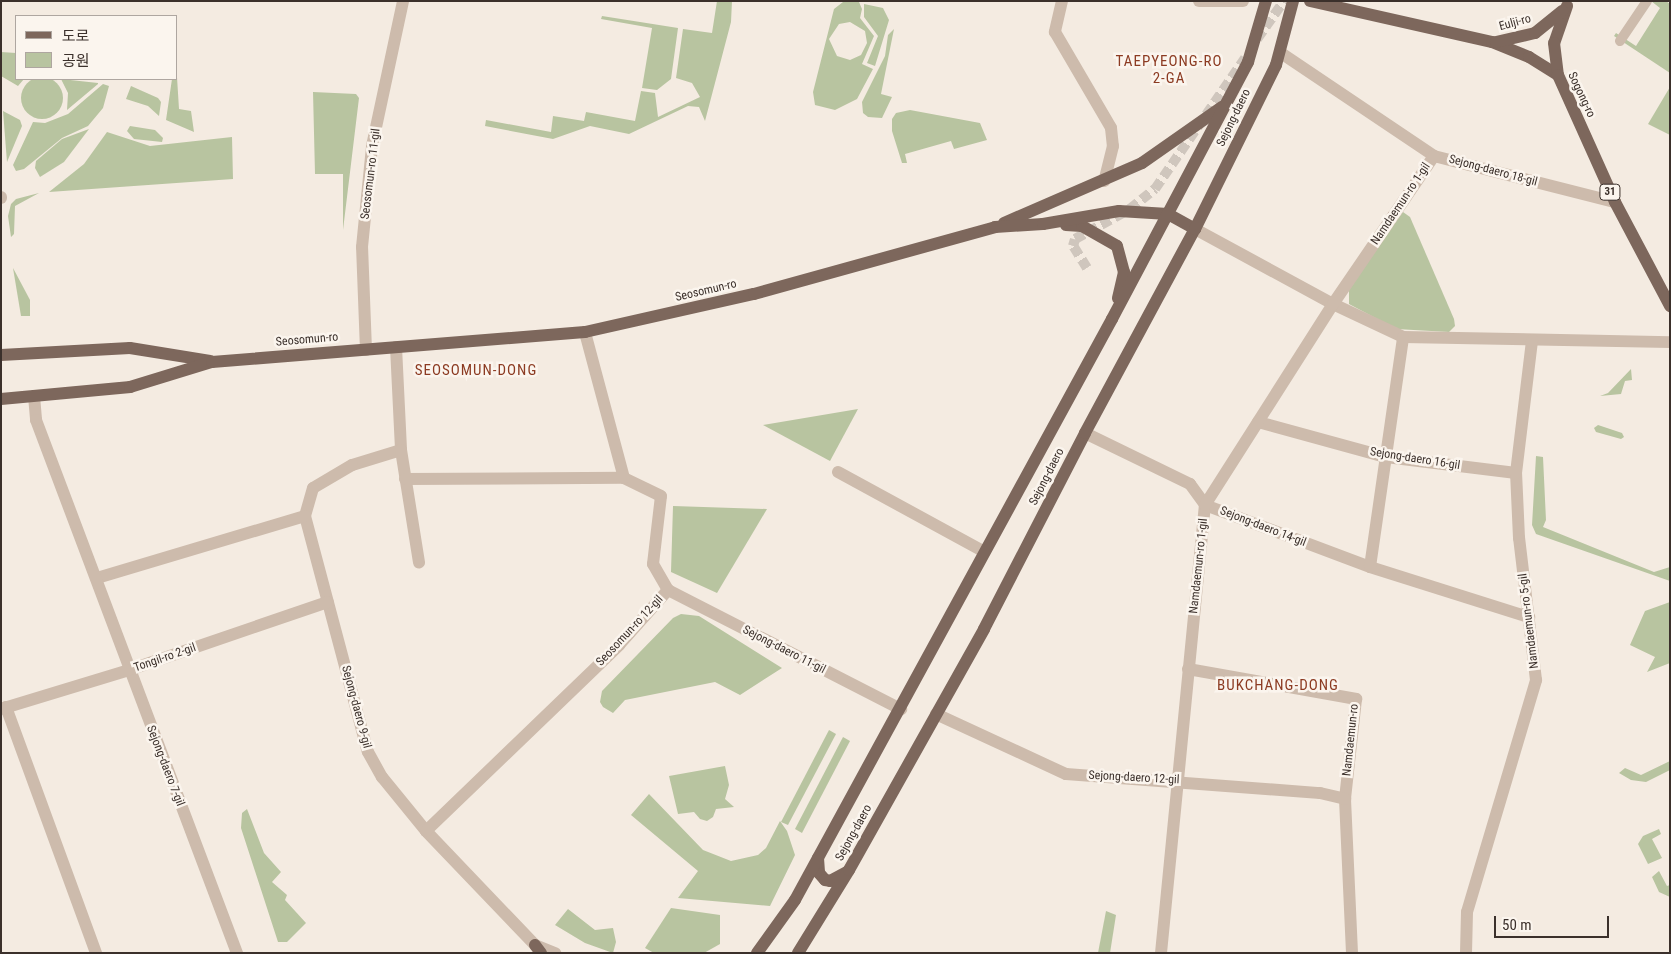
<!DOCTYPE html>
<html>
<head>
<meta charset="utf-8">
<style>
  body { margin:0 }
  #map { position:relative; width:1671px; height:954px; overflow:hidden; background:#f4ebe1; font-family:"Roboto Condensed","Noto Sans KR",sans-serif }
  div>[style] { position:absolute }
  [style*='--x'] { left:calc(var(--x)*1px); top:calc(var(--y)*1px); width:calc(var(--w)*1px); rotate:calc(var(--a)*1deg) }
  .green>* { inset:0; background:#b8c4a0 }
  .round { border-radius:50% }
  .pedestrian-tunnel>* { height:10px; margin-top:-5px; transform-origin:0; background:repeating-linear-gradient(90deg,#cfc6bd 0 10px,transparent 0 15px) }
  .pedestrian>* { height:10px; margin:-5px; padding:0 5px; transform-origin:5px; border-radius:5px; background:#cdbbac }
  .minor>* { height:12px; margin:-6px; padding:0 6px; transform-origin:6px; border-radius:6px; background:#cdbbac }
  .tertiary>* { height:12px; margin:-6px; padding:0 6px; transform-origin:6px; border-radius:6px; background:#cdbbac }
  .primary>* { height:12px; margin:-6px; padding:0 6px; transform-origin:6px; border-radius:6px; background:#7d675c }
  span { translate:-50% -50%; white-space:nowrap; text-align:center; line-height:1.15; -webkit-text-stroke:5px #fbf5ee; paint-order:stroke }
  .shield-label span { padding:1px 4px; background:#fbf5ee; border:1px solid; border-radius:4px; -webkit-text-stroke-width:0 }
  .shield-label { font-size:11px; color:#3b302b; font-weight:700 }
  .street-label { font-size:12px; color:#3b302b }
  .quarter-label { font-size:15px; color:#8c3b22; letter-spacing:1px }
  .frame { position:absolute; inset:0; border:2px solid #3b302b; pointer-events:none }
  .legend { position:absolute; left:15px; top:15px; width:162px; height:65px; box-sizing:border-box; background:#fbf5ee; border:1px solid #aea6a0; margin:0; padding:6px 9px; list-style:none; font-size:15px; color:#3b302b }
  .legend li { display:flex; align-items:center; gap:10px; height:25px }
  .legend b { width:25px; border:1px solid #aea6a0 }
  .scale { position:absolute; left:1494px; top:916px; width:115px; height:22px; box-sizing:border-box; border:2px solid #3b302b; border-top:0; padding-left:6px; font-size:15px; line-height:18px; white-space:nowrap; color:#3b302b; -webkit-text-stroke:4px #fbf5ee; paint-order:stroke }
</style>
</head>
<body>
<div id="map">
  <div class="green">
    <div style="clip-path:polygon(717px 1px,732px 1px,731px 22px,705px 121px,699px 107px,688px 106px,629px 134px,590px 126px,553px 139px,485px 126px,486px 120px,551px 132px,553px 116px,584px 121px,586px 112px,635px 121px,641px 91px,655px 93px,658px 117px,700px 97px,692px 83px,676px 78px,683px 29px,712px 33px)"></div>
    <div style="clip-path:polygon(1651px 1px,1666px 1px,1670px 4px,1670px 73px,1614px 36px,1616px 33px,1636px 46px,1660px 8px)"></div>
    <div style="clip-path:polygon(evenodd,843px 2px,859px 2px,862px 9px,860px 18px,874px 36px,862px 64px,873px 69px,857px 99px,835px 110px,815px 105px,813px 92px,834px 9px,843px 2px,850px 22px,865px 31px,867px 43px,861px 55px,850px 60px,837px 56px,829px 39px,839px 24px,850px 22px)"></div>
    <div style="clip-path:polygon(864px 4px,883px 8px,889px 20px,875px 66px,867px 63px,878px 36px,864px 17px)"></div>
    <div style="clip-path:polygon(602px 16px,678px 28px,671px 79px,657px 90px,642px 88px,652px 28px,601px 19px)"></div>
    <div style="clip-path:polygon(894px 29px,881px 94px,892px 97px,882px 118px,868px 117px,863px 113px,862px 102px,885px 56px,888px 35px)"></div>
    <div style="clip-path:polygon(1px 52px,16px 53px,16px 79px,24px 79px,18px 86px,1px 76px)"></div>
    <div style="clip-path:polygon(176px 61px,179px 109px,191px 111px,194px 132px,166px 120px,172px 79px,176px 79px)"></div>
    <div class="round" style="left:21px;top:77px;width:42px;height:42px"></div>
    <div style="clip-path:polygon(61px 79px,98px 83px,98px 84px,67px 110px,68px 93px)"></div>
    <div style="clip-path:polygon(103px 84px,109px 86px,103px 108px,88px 126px,62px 138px,24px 169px,16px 171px,13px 165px,33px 122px,45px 123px,68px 114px)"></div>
    <div style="clip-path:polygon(131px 86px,158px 98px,161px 102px,159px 116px,148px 106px,126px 99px)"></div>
    <div style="clip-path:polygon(1670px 87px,1670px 135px,1648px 124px)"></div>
    <div style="clip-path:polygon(313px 92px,356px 94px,359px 98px,343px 230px,343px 174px,315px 174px)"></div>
    <div style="clip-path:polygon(910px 110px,980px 123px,987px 140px,954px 149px,951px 141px,905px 154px,907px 163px,902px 163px,892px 131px,892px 119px,896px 113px)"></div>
    <div style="clip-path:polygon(3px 111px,20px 120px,22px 126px,7px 162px)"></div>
    <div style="clip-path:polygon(130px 126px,155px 130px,163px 138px,162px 142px,134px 139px,127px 131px)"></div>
    <div style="clip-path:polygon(89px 129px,64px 162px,40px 177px,35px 168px,36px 161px,62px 139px)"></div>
    <div style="clip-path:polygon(107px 132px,150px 146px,232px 137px,233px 179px,49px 192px,84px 164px)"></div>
    <div style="clip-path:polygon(39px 193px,15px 206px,14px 234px,11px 237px,8px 216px,11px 204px,16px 199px)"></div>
    <div style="clip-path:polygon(1403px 212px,1410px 217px,1454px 319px,1455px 326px,1449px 332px,1396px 329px,1349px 304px,1349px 287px)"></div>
    <div style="clip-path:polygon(13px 268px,30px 300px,30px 316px,21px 316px)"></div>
    <div style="clip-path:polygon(1631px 369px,1632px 380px,1625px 381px,1621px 394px,1600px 396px,1608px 393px)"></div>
    <div style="clip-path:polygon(858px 409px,830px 461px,763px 425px)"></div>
    <div style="clip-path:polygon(1598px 425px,1622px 433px,1624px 437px,1621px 439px,1596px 432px,1594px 428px)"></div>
    <div style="clip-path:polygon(1536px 456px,1543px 457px,1546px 520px,1543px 527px,1654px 572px,1670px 567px,1670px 581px,1536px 534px,1532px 525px)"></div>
    <div style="clip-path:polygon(673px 506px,767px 509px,717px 593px,671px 572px)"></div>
    <div style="clip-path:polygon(1670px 602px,1670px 663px,1647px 672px,1655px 657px,1630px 645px,1645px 611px)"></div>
    <div style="clip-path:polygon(681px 614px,699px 616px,782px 668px,740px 695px,715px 682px,625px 700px,613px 713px,603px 707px,600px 702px,602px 691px,673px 618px)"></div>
    <div style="clip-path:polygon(829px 730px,836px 734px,788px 825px,781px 822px)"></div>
    <div style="clip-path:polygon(843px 737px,850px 741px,802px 833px,795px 829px)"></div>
    <div style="clip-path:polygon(1670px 761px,1670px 770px,1646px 782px,1631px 780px,1619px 773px,1625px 768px,1641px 775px)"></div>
    <div style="clip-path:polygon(725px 766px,729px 785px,725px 799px,734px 807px,716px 809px,713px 817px,707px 821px,700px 819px,694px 812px,678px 814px,669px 776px)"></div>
    <div style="clip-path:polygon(649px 794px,703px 850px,731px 861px,758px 855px,766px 848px,780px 821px,787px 831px,795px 855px,770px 906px,678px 898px,698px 871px,631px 815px)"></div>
    <div style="clip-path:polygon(247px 809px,264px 853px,281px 872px,272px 882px,287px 895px,285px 900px,306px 923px,287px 942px,278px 942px,241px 828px,242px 813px)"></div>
    <div style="clip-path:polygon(1659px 829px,1661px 834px,1652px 839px,1662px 858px,1648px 864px,1638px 844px,1643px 836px)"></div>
    <div style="clip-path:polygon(1659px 871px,1667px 886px,1670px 885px,1670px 897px,1659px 892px,1652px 877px)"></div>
    <div style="clip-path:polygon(671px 908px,720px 915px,720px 944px,704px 953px,654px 953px,645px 948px)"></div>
    <div style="clip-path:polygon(568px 909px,595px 930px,613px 928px,616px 942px,613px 953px,585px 943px,555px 925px)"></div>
    <div style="clip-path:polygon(1106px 911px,1116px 915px,1110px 953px,1098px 953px)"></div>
  </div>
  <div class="pedestrian-tunnel">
    <div style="--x:1257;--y:39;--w:47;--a:-54.6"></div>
    <div style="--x:1087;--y:268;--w:26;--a:-122"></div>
    <div style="--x:1073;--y:246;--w:7;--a:-74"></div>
    <div style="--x:1075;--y:239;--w:63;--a:-28.6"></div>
    <div style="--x:1130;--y:209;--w:32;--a:-39"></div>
    <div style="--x:1155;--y:189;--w:159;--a:-55.5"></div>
  </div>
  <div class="pedestrian">
    <div style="--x:1620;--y:41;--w:48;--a:-56"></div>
  </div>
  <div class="minor">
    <div style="--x:1062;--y:1;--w:32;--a:103"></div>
    <div style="--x:1055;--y:32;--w:111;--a:59.7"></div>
    <div style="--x:1111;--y:128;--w:18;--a:84"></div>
    <div style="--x:1113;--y:146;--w:36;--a:104"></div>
    <div style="--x:1199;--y:1;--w:44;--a:0"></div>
    <div style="--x:1281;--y:53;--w:184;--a:33.9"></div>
    <div style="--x:1434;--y:156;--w:187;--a:14.3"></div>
    <div style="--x:1;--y:197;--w:1;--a:90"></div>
    <div style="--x:1195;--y:229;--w:157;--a:28.5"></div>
    <div style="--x:1333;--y:304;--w:77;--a:25.2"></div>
    <div style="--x:1403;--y:337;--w:267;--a:1.1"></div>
    <div style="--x:396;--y:347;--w:103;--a:87.2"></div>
    <div style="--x:401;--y:450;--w:51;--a:163"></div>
    <div style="--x:352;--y:465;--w:45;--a:149.5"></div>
    <div style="--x:313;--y:488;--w:29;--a:106"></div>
    <div style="--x:305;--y:516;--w:244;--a:75.1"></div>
    <div style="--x:368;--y:752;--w:29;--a:61"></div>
    <div style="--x:382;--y:777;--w:70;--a:50.8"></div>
    <div style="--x:426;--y:831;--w:158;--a:46.3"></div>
    <div style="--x:535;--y:945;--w:22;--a:22"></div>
    <div style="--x:366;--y:350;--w:103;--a:-92.2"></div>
    <div style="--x:362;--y:247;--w:101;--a:-84.3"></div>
    <div style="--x:372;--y:146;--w:148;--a:-77.9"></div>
    <div style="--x:1258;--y:422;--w:133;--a:15.3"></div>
    <div style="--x:1386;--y:457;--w:131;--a:7"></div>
    <div style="--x:1085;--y:433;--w:117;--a:25.9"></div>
    <div style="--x:1190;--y:484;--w:26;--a:54"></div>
    <div style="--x:1205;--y:505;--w:176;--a:20.6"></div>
    <div style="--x:1370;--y:567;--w:167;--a:17.5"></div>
    <div style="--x:401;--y:450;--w:114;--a:80.9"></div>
    <div style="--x:838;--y:472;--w:165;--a:28.6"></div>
    <div style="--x:405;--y:479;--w:219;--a:-0.3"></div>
    <div style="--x:1370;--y:567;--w:232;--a:-81.8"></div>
    <div style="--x:97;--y:578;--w:217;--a:-16.6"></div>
    <div style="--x:668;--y:590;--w:262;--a:27.1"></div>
    <div style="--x:1188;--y:669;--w:171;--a:10.1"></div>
    <div style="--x:1356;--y:699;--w:101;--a:96.3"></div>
    <div style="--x:1345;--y:799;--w:154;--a:87.4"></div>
    <div style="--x:129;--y:670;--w:210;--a:-18.9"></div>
    <div style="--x:6;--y:707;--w:262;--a:69.9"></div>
    <div style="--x:936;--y:714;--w:143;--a:24.8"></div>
    <div style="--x:1066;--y:774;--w:255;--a:4.3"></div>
    <div style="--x:1320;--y:793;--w:26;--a:13"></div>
    <div style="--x:426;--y:831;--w:268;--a:-43.9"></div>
    <div style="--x:619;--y:645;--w:74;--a:-48.3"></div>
    <div style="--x:668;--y:590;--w:30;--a:-120"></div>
    <div style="--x:653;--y:564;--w:68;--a:-83.3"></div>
    <div style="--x:661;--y:496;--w:41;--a:-154.1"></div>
    <div style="--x:624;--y:478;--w:151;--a:-105"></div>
    <div style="--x:1161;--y:953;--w:450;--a:-84.4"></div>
    <div style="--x:1205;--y:505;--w:238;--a:-57.5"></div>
    <div style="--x:1333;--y:304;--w:179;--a:-55.7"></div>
    <div style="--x:1466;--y:953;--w:41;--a:-88.6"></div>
    <div style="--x:1467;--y:912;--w:242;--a:-73.4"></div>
    <div style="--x:1536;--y:680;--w:143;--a:-96.8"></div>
    <div style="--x:1519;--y:538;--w:65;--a:-92.6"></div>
    <div style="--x:1516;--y:473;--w:134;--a:-83.1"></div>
  </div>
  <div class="tertiary">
    <div style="--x:34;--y:396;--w:24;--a:85"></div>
    <div style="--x:36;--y:420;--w:570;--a:69.34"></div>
    <div style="--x:1;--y:709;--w:134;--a:-16.9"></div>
  </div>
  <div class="primary">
    <div style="--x:1310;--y:1;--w:187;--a:12.7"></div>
    <div style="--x:1492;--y:42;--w:40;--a:22"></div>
    <div style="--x:1529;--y:57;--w:34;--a:32"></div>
    <div style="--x:1567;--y:6;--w:39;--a:109"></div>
    <div style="--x:1554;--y:43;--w:32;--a:83"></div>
    <div style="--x:1558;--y:75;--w:139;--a:65.8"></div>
    <div style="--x:1615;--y:202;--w:118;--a:62.1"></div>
    <div style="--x:1496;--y:42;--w:40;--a:-13"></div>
    <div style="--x:1535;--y:33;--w:35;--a:-39"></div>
    <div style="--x:1004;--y:223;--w:150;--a:-23.5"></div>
    <div style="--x:1142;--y:163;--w:98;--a:-35"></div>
    <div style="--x:1066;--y:225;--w:16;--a:4"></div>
    <div style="--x:1082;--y:226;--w:40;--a:29.7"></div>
    <div style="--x:1117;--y:246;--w:27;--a:75"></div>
    <div style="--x:1124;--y:272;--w:27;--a:103"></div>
    <div style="--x:1;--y:355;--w:129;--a:-3.1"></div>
    <div style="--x:130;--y:348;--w:81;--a:9.2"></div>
    <div style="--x:1;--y:399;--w:130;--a:-5.3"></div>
    <div style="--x:130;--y:387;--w:86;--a:-17"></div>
    <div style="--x:212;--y:362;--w:374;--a:-4.6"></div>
    <div style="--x:585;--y:332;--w:173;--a:-12.7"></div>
    <div style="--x:754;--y:294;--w:250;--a:-15.5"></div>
    <div style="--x:995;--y:227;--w:48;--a:-3.6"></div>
    <div style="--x:1043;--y:224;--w:77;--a:-9.7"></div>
    <div style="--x:1119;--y:211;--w:49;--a:3.5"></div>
    <div style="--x:1168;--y:214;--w:31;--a:29"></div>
    <div style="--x:818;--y:858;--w:15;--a:86"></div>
    <div style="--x:819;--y:873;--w:9;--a:49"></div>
    <div style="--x:825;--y:880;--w:5;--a:11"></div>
    <div style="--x:830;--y:881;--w:19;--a:-28"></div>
    <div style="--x:535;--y:945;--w:10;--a:53"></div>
    <div style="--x:757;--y:953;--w:65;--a:-54.4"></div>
    <div style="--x:795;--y:900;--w:662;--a:-61.38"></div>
    <div style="--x:1112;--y:319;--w:291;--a:-62.1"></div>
    <div style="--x:1248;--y:62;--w:64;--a:-73.6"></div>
    <div style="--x:798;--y:953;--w:97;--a:-58.4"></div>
    <div style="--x:849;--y:870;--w:276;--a:-60.7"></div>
    <div style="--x:984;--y:629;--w:220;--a:-62.7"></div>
    <div style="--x:1085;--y:433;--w:232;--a:-61.7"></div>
    <div style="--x:1195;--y:229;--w:183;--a:-63.7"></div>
    <div style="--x:1276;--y:65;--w:66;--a:-75.1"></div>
  </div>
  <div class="shield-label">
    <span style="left:1610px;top:192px">31</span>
  </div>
  <div class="street-label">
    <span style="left:1515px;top:23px;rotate:-15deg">Eulji-ro</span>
    <span style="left:1581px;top:95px;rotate:65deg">Sogong-ro</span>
    <span style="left:1234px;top:118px;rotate:-64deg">Sejong-daero</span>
    <span style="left:1493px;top:171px;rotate:15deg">Sejong-daero 18-gil</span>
    <span style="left:371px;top:174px;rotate:-83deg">Seosomun-ro 11-gil</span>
    <span style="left:1401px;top:204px;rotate:-56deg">Namdaemun-ro 1-gil</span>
    <span style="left:706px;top:291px;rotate:-13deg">Seosomun-ro</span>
    <span style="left:307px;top:340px;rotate:-5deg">Seosomun-ro</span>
    <span style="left:1415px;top:459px;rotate:9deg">Sejong-daero 16-gil</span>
    <span style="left:1047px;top:477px;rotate:-63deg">Sejong-daero</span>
    <span style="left:1263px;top:527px;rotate:21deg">Sejong-daero 14-gil</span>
    <span style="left:1199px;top:566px;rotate:-84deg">Namdaemun-ro 1-gil</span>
    <span style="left:1529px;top:621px;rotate:-97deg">Namdaemun-ro 5-gil</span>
    <span style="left:630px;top:631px;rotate:-47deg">Seosomun-ro 12-gil</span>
    <span style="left:784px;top:650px;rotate:27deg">Sejong-daero 11-gil</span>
    <span style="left:165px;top:658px;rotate:-19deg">Tongil-ro 2-gil</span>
    <span style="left:356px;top:707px;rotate:75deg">Sejong-daero 9-gil</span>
    <span style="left:1351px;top:740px;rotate:-84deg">Namdaemun-ro</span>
    <span style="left:165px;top:766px;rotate:69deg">Sejong-daero 7-gil</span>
    <span style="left:1134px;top:778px;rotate:3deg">Sejong-daero 12-gil</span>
    <span style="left:854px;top:833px;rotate:-61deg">Sejong-daero</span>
  </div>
  <div class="quarter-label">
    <span style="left:1169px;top:70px">TAEPYEONG-RO<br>2-GA</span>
    <span style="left:476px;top:371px">SEOSOMUN-DONG</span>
    <span style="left:1278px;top:686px">BUKCHANG-DONG</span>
  </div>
  <div class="frame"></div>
  <ul class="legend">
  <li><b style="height:6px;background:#7d675c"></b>도로</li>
  <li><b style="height:14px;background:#b8c4a0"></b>공원</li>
  </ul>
  <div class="scale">50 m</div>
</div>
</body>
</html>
